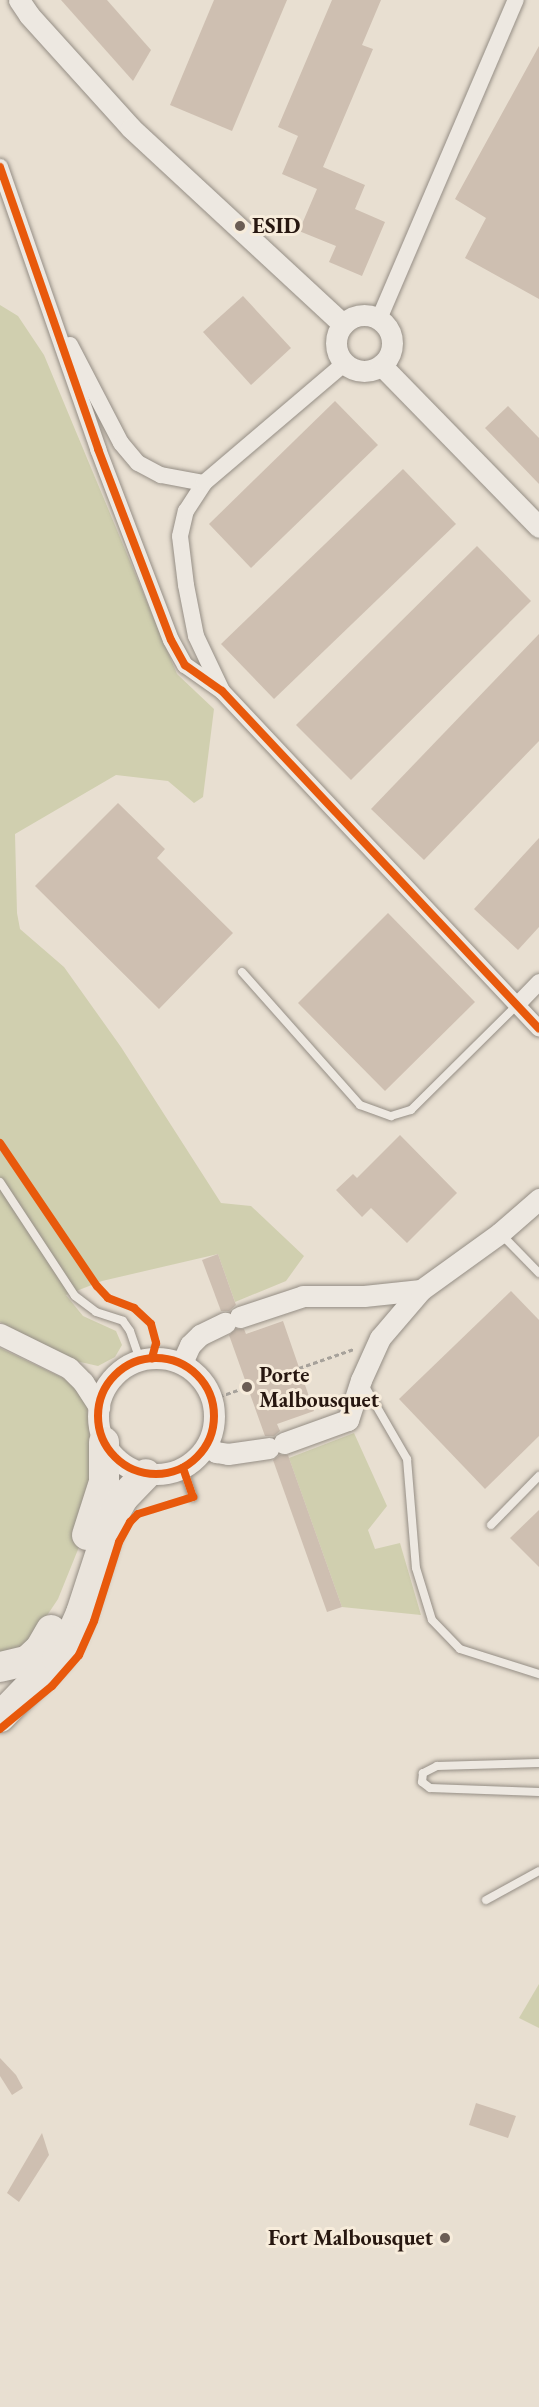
<!DOCTYPE html>
<html>
<head>
<meta charset="utf-8">
<style>
  body { margin:0 }
  #map { position:relative; width:539px; height:2407px; overflow:hidden; background:#e8dfd1; font-family:"EB Garamond",serif }
  div>[style] { position:absolute }
  [style*='--x'] { left:calc(var(--x)*1px); top:calc(var(--y)*1px); width:calc(var(--w)*1px); rotate:calc(var(--a)*1deg) }
  .green>* { inset:0; background:#d0cfaf }
  .building>* { inset:0; background:#cebfb1 }
  .path>* { height:3px; margin-top:-1.5px; transform-origin:0; background:repeating-linear-gradient(90deg,#a7a29b 0 4.5px,transparent 0 7.5px) }
  .roads { filter:drop-shadow(0 0 2px #958e85) drop-shadow(0 0 2px #958e85) }
  .service>* { height:8px; margin:-4px; padding:0 4px; transform-origin:4px; border-radius:4px; background:#ede8e1 }
  .minor>* { height:16px; margin:-8px; padding:0 8px; transform-origin:8px; border-radius:8px; background:#ede8e1 }
  .tertiary>* { height:21px; margin:-10.5px; padding:0 10.5px; transform-origin:10.5px; border-radius:10.5px; background:#ede8e1 }
  .tertiary>.ring { margin:-10.5px; padding:0; box-sizing:content-box; background:none; border:21px solid #ede8e1; border-radius:50% }
  .motorway>* { height:30px; margin:-15px; padding:0 15px; transform-origin:15px; border-radius:15px; background:#eae4dc }
  .cycleway>* { height:8px; margin:-4px; padding:0 4px; transform-origin:4px; border-radius:4px; background:#e8590c }
  .cycleway>.ring { margin:-4px; padding:0; box-sizing:content-box; background:none; border:8px solid #e8590c; border-radius:50% }
  .dots>* { width:16px; height:16px; translate:-50% -50%; box-sizing:border-box; border:3px solid #f7ecdb; border-radius:50% }
  span { translate:-50% -50%; white-space:nowrap; text-align:center; line-height:1.15; -webkit-text-stroke:6px #f7ecdb; paint-order:stroke }
  .poi-label { font-size:22px; color:#271710; font-weight:700 }
  .left { translate:0 -50%; text-align:left }
  .right { translate:-100% -50%; text-align:right }
</style>
</head>
<body>
<div id="map">
  <div class="green">
    <div style="clip-path:polygon(0 305px,18px 316px,44px 355px,177px 674px,214px 709px,203px 797px,194px 803px,168px 781px,116px 775px,15px 834px,17px 913px,20px 929px,64px 967px,121px 1047px,221px 1203px,251px 1206px,304px 1256px,286px 1281px,235px 1302px,218px 1254px,102px 1281px,66px 1295px,83px 1316px,116px 1331px,122px 1345px,115px 1357px,98px 1366px,76px 1361px,0 1322px)"></div>
    <div style="clip-path:polygon(0 1348px,69px 1381px,86px 1394px,90px 1438px,97px 1462px,98px 1488px,79px 1547px,58px 1599px,40px 1626px,20px 1650px,0 1654px)"></div>
    <div style="clip-path:polygon(354px 1433px,387px 1506px,368px 1530px,375px 1549px,400px 1543px,421px 1615px,342px 1607px,289px 1458px)"></div>
    <div style="clip-path:polygon(539px 1984px,539px 2028px,519px 2018px)"></div>
  </div>
  <div class="building">
    <div style="clip-path:polygon(61px 0,107px 0,151px 50px,133px 81px)"></div>
    <div style="clip-path:polygon(214px 0,287px 0,232px 131px,170px 105px)"></div>
    <div style="clip-path:polygon(332px 0,381px 0,362px 45px,373px 49px,323px 167px,365px 185px,355px 209px,385px 222px,362px 276px,329px 262px,336px 246px,299px 231px,317px 189px,282px 174px,298px 136px,278px 127px)"></div>
    <div style="clip-path:polygon(539px 46px,539px 299px,465px 258px,486px 218px,455px 199px)"></div>
    <div style="clip-path:polygon(243px 296px,291px 348px,251px 385px,203px 332px)"></div>
    <div style="clip-path:polygon(335px 401px,378px 445px,251px 568px,209px 524px)"></div>
    <div style="clip-path:polygon(508px 406px,539px 438px,539px 484px,485px 428px)"></div>
    <div style="clip-path:polygon(403px 469px,456px 524px,274px 699px,221px 644px)"></div>
    <div style="clip-path:polygon(477px 546px,531px 601px,351px 780px,296px 725px)"></div>
    <div style="clip-path:polygon(539px 634px,539px 741px,424px 860px,371px 809px)"></div>
    <div style="clip-path:polygon(118px 803px,165px 849px,157px 858px,233px 933px,159px 1009px,35px 886px)"></div>
    <div style="clip-path:polygon(539px 838px,539px 927px,518px 950px,474px 909px)"></div>
    <div style="clip-path:polygon(388px 913px,475px 1002px,385px 1091px,298px 1003px)"></div>
    <div style="clip-path:polygon(400px 1135px,457px 1193px,407px 1243px,371px 1208px,362px 1217px,336px 1190px,353px 1174px,357px 1178px)"></div>
    <div style="clip-path:polygon(218px 1254px,236px 1305px,229px 1311px,221px 1311px,202px 1260px)"></div>
    <div style="clip-path:polygon(511px 1291px,539px 1320px,539px 1436px,485px 1489px,399px 1399px)"></div>
    <div style="clip-path:polygon(283px 1321px,314px 1411px,277px 1424px,280px 1431px,274px 1436px,265px 1436px,229px 1335px,236px 1329px,244px 1329px,246px 1334px)"></div>
    <div style="clip-path:polygon(280px 1455px,288px 1455px,342px 1607px,327px 1612px,273px 1460px)"></div>
    <div style="clip-path:polygon(539px 1510px,539px 1567px,510px 1538px)"></div>
    <div style="clip-path:polygon(0 2058px,16px 2075px,23px 2088px,12px 2095px,0 2076px)"></div>
    <div style="clip-path:polygon(476px 2103px,516px 2116px,508px 2138px,469px 2125px)"></div>
    <div style="clip-path:polygon(42px 2133px,49px 2155px,19px 2202px,7px 2193px)"></div>
  </div>
  <div class="path">
    <div style="--x:299;--y:1368;--w:58;--a:-19.1"></div>
    <div style="--x:212;--y:1399;--w:37;--a:-19"></div>
  </div>
  <div class="roads">
    <div class="service">
      <div style="--x:242;--y:972;--w:178;--a:48.4"></div>
      <div style="--x:360;--y:1105;--w:33;--a:20"></div>
      <div style="--x:391;--y:1116;--w:21;--a:-17"></div>
      <div style="--x:411;--y:1110;--w:149;--a:-44.7"></div>
      <div style="--x:0;--y:1182;--w:136;--a:56.7"></div>
      <div style="--x:75;--y:1296;--w:26;--a:37"></div>
      <div style="--x:96;--y:1312;--w:28;--a:18"></div>
      <div style="--x:123;--y:1321;--w:12;--a:55"></div>
      <div style="--x:130;--y:1331;--w:31;--a:71"></div>
      <div style="--x:500;--y:1233;--w:56;--a:45.7"></div>
      <div style="--x:363;--y:1383;--w:88;--a:59.9"></div>
      <div style="--x:407;--y:1459;--w:109;--a:85.3"></div>
      <div style="--x:416;--y:1568;--w:54;--a:72.9"></div>
      <div style="--x:432;--y:1620;--w:40;--a:46"></div>
      <div style="--x:460;--y:1649;--w:83;--a:17.6"></div>
      <div style="--x:183;--y:1468;--w:31;--a:71"></div>
      <div style="--x:491;--y:1525;--w:69;--a:-45.6"></div>
      <div style="--x:539;--y:1763;--w:102;--a:178.3"></div>
      <div style="--x:437;--y:1766;--w:16;--a:153"></div>
      <div style="--x:423;--y:1773;--w:9;--a:96"></div>
      <div style="--x:422;--y:1782;--w:10;--a:37"></div>
      <div style="--x:430;--y:1788;--w:109;--a:2.1"></div>
      <div style="--x:486;--y:1900;--w:60;--a:-28.7"></div>
    </div>
    <div class="minor">
      <div style="--x:0;--y:167;--w:299;--a:70.8"></div>
      <div style="--x:98;--y:449;--w:204;--a:69.1"></div>
      <div style="--x:171;--y:640;--w:29;--a:61"></div>
      <div style="--x:185;--y:665;--w:45;--a:35.1"></div>
      <div style="--x:222;--y:691;--w:463;--a:46.8"></div>
      <div style="--x:379;--y:319;--w:347;--a:-66.8"></div>
      <div style="--x:70;--y:345;--w:110;--a:62.5"></div>
      <div style="--x:121;--y:443;--w:26;--a:50"></div>
      <div style="--x:138;--y:463;--w:26;--a:28"></div>
      <div style="--x:161;--y:475;--w:44;--a:10.5"></div>
      <div style="--x:222;--y:691;--w:61;--a:-115.3"></div>
      <div style="--x:196;--y:636;--w:52;--a:-101.1"></div>
      <div style="--x:186;--y:585;--w:49;--a:-97"></div>
      <div style="--x:180;--y:536;--w:26;--a:-77"></div>
      <div style="--x:186;--y:511;--w:33;--a:-57"></div>
      <div style="--x:204;--y:483;--w:185;--a:-40.4"></div>
      <div style="--x:517;--y:1005;--w:32;--a:-46"></div>
    </div>
    <div class="tertiary">
      <div style="--x:19;--y:0;--w:18;--a:56"></div>
      <div style="--x:29;--y:15;--w:152;--a:47.9"></div>
      <div style="--x:131;--y:128;--w:289;--a:42.8"></div>
      <div class="ring" style="left:336px;top:315px;width:35px;height:35px"></div>
      <div style="--x:381;--y:365;--w:226;--a:45.7"></div>
      <div style="--x:240;--y:1317;--w:66;--a:-18.4"></div>
      <div style="--x:303;--y:1296;--w:61;--a:0"></div>
      <div style="--x:364;--y:1296;--w:57;--a:-6"></div>
      <div style="--x:0;--y:1334;--w:77;--a:26.2"></div>
      <div style="--x:69;--y:1368;--w:20;--a:45"></div>
      <div style="--x:83;--y:1382;--w:30;--a:57"></div>
      <div class="ring" style="left:98px;top:1358px;width:95px;height:95px"></div>
      <div style="--x:182;--y:1363;--w:20;--a:-66"></div>
      <div style="--x:190;--y:1345;--w:14;--a:-45"></div>
      <div style="--x:200;--y:1335;--w:28;--a:-26"></div>
      <div style="--x:284;--y:1443;--w:68;--a:-19.8"></div>
      <div style="--x:348;--y:1420;--w:42;--a:-72"></div>
      <div style="--x:361;--y:1380;--w:46;--a:-65.7"></div>
      <div style="--x:380;--y:1338;--w:63;--a:-49.5"></div>
      <div style="--x:421;--y:1290;--w:97;--a:-35.8"></div>
      <div style="--x:500;--y:1233;--w:52;--a:-41.1"></div>
      <div style="--x:207;--y:1446;--w:11;--a:34"></div>
      <div style="--x:216;--y:1452;--w:12;--a:9"></div>
      <div style="--x:228;--y:1454;--w:41;--a:-8.3"></div>
    </div>
    <div class="motorway">
      <div style="--x:87;--y:1535;--w:56;--a:-72.2"></div>
      <div style="--x:104;--y:1482;--w:40;--a:-90"></div>
      <div style="--x:0;--y:1667;--w:28;--a:-13"></div>
      <div style="--x:27;--y:1661;--w:18;--a:-43"></div>
      <div style="--x:40;--y:1649;--w:22;--a:-60"></div>
      <div style="--x:0;--y:1717;--w:82;--a:-46"></div>
      <div style="--x:57;--y:1658;--w:22;--a:-56"></div>
      <div style="--x:69;--y:1640;--w:30;--a:-66"></div>
      <div style="--x:81;--y:1613;--w:100;--a:-71.9"></div>
      <div style="--x:112;--y:1518;--w:23;--a:-61"></div>
      <div style="--x:123;--y:1498;--w:33;--a:-46"></div>
    </div>
  </div>
  <div class="cycleway">
    <div style="--x:0;--y:167;--w:299;--a:70.8"></div>
    <div style="--x:98;--y:449;--w:204;--a:69.1"></div>
    <div style="--x:171;--y:640;--w:29;--a:61"></div>
    <div style="--x:185;--y:665;--w:45;--a:35.1"></div>
    <div style="--x:222;--y:691;--w:463;--a:46.8"></div>
    <div style="--x:0;--y:1143;--w:173;--a:55.9"></div>
    <div style="--x:97;--y:1286;--w:16;--a:47"></div>
    <div style="--x:108;--y:1298;--w:28;--a:21"></div>
    <div style="--x:134;--y:1308;--w:23;--a:43"></div>
    <div style="--x:151;--y:1324;--w:20;--a:75"></div>
    <div style="--x:156;--y:1343;--w:16;--a:105"></div>
    <div class="ring" style="left:98px;top:1358px;width:108px;height:108px"></div>
    <div style="--x:0;--y:1729;--w:67;--a:-39.6"></div>
    <div style="--x:52;--y:1686;--w:41;--a:-48.9"></div>
    <div style="--x:79;--y:1655;--w:37;--a:-66"></div>
    <div style="--x:94;--y:1621;--w:83;--a:-72.4"></div>
    <div style="--x:119;--y:1542;--w:23;--a:-61"></div>
    <div style="--x:130;--y:1522;--w:11;--a:-45"></div>
    <div style="--x:138;--y:1514;--w:58;--a:-17.2"></div>
    <div style="--x:193;--y:1497;--w:31;--a:-109"></div>
  </div>
  <div class="dots">
    <div style="left:240px;top:226px;background:#6b5d54"></div>
    <div style="left:247px;top:1387px;background:#6b5d54"></div>
    <div style="left:445px;top:2238px;background:#6b5d54"></div>
  </div>
  <div class="poi-label">
    <span class="left" style="left:252px;top:226px">ESID</span>
    <span class="left" style="left:259px;top:1387px">Porte<br>Malbousquet</span>
    <span class="right" style="left:433px;top:2238px">Fort Malbousquet</span>
  </div>
</div>
</body>
</html>
